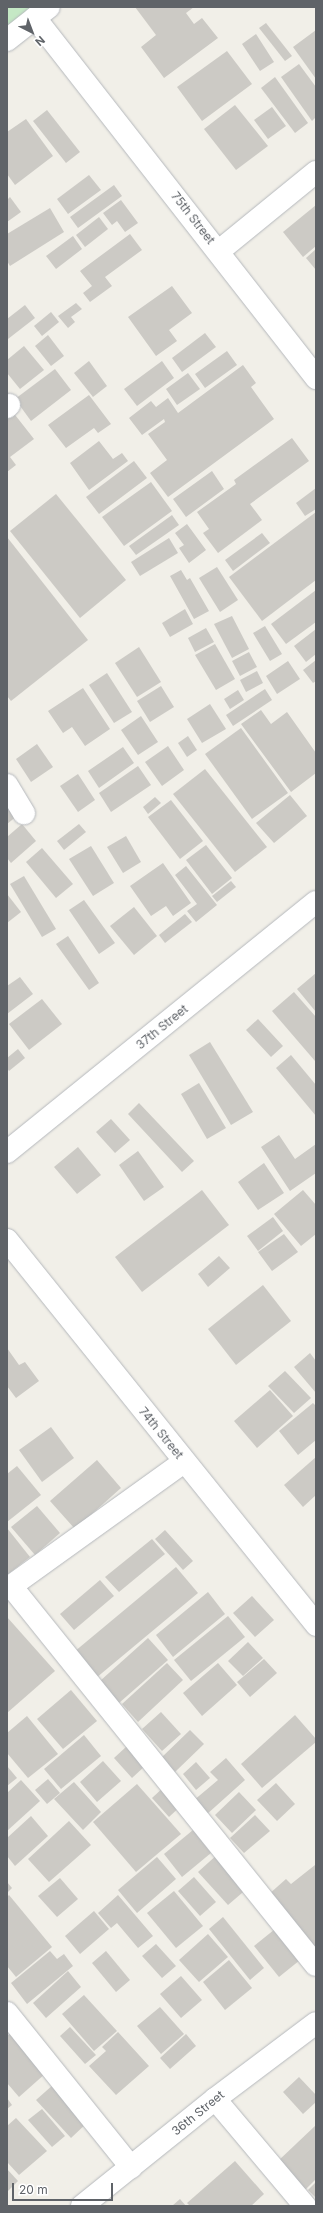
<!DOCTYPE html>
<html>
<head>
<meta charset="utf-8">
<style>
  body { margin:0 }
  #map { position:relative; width:323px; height:2213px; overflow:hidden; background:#f1efe8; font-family:Inter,sans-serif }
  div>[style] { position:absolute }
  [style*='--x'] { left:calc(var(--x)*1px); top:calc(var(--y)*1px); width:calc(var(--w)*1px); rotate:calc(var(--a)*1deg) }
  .green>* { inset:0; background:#c5e8c5 }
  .building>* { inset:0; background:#cccac5 }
  .roads { filter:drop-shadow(0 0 1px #b5b8bc) drop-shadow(0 0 1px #b5b8bc) }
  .minor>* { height:22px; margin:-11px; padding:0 11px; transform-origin:11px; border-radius:11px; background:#fff }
  .tertiary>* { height:22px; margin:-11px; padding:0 11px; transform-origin:11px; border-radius:11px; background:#fff }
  span { translate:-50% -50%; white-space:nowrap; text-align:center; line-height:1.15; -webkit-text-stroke:3px #fff; paint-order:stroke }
  .street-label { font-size:12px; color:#5f6368 }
  .frame { position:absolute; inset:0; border:8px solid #5f6368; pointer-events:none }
  .north { position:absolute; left:12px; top:12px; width:40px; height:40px; -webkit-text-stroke:3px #fff; paint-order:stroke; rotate:138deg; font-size:11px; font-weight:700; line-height:16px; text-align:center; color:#5f6368 }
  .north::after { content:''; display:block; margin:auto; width:14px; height:18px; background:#5f6368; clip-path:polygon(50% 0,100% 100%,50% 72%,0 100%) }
  .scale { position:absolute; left:12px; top:2183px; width:101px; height:18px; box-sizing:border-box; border:2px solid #5f6368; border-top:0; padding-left:5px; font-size:12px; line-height:14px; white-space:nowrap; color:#5f6368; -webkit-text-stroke:3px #fff; paint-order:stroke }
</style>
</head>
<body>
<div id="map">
  <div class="green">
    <div style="clip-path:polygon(7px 7px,46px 7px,7px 38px)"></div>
  </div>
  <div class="building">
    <div style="clip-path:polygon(135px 7px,194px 7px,186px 13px,194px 24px,202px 18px,218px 38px,164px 78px,141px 47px,156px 35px)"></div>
    <div style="clip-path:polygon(266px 23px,292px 56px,285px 61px,259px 28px)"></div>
    <div style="clip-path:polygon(316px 30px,316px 79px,293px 47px)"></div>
    <div style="clip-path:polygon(256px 34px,274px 62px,260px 71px,242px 44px)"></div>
    <div style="clip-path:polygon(227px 51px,252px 84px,202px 121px,177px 87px)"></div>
    <div style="clip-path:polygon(299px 64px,316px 87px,316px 117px,312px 121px,281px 77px)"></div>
    <div style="clip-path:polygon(275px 77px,308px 123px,295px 133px,261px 88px)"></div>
    <div style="clip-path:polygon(235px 105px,268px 146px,236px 170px,204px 129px)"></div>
    <div style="clip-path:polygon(272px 107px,286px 126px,268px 139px,254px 120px)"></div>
    <div style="clip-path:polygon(47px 110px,80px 152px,66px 163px,33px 121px)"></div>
    <div style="clip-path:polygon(26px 119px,53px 156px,15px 185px,7px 174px,7px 132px)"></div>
    <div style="clip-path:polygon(89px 175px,101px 190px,68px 214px,57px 199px)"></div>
    <div style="clip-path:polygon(114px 185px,122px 196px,78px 228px,70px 217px)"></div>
    <div style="clip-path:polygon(10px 197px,21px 212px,7px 222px,7px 200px)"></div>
    <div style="clip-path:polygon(121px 200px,138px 223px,125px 232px,117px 221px,112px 225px,103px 213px)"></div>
    <div style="clip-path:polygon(316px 205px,316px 246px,303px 257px,283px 232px)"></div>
    <div style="clip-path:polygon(50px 208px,64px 232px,10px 266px,7px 261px,7px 234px)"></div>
    <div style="clip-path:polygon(99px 217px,108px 229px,85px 247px,76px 235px)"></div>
    <div style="clip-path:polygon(130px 234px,142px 250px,105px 277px,112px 286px,90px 302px,83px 293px,92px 286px,80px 271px)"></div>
    <div style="clip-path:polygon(73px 236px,82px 249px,56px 269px,46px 256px)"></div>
    <div style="clip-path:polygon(316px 249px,316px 270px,306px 258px)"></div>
    <div style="clip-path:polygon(172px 286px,192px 313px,169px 330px,177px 341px,156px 356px,128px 317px)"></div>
    <div style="clip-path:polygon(76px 303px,82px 309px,71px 317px,75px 322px,68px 328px,58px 316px)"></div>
    <div style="clip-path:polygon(25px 305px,35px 318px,8px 339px,7px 319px)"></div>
    <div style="clip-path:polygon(51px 312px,59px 322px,42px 336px,34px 326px)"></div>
    <div style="clip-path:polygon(205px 333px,216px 347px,182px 372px,172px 358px)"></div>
    <div style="clip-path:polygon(48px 335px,64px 356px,51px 366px,35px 346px)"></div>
    <div style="clip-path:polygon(24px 346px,44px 370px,20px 389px,7px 373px,7px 360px)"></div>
    <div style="clip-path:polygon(227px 351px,237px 365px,205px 388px,195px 374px)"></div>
    <div style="clip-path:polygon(89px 361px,107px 386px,93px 397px,74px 373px)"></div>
    <div style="clip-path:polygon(162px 361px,174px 378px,137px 406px,124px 389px)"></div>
    <div style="clip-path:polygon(243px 365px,256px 383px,251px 387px,274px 419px,168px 497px,150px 473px,167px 460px,148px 434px,165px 422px,164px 419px,142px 435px,129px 418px,151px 401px,156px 407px,168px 398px,178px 413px)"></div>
    <div style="clip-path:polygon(55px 369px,71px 390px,31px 421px,15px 399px)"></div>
    <div style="clip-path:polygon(188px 373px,200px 389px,177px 405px,166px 389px)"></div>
    <div style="clip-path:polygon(89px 395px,111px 424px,98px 433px,94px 428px,66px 448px,48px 425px)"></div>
    <div style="clip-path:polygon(12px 411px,34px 439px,10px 457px,16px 465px,7px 472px,7px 415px)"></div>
    <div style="clip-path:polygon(292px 438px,309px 461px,250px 504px,262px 520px,218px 553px,203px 533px,209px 529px,197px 512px,236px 484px,234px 480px)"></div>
    <div style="clip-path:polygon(99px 441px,113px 459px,122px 453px,128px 461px,89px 490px,70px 463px)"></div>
    <div style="clip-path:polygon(134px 461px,147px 478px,99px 514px,86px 497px)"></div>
    <div style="clip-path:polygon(212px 471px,224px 489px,186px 517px,173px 499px)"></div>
    <div style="clip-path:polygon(151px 482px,172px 511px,124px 546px,102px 517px)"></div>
    <div style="clip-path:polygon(316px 488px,316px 509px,305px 516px,296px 503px)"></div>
    <div style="clip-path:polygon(56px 494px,126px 580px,80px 618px,10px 531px)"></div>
    <div style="clip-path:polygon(316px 512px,316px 580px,262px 621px,229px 577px)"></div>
    <div style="clip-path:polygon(172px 515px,179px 525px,136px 555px,129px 546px)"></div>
    <div style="clip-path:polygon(187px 524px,206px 550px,189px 563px,179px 548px,184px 545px,175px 533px)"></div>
    <div style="clip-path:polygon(262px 533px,270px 543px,233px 571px,225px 560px)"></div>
    <div style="clip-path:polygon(7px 537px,88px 640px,11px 701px,7px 696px)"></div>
    <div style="clip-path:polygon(169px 538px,178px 553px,140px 576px,131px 562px)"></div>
    <div style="clip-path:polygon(217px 567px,238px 600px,220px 612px,199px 578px)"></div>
    <div style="clip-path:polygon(181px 570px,187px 580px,190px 578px,209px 611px,194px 619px,170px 576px)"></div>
    <div style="clip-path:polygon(316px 590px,316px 622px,286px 644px,271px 624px)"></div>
    <div style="clip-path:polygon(185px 609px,193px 624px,170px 637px,162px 623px)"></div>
    <div style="clip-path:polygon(232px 616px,249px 649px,232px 658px,214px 624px)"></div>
    <div style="clip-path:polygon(265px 626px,282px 654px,270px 661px,253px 633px)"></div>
    <div style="clip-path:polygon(206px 628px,214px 642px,195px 652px,188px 638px)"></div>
    <div style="clip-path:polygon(316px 629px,316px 654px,306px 662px,294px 646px)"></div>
    <div style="clip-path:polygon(215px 644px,235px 679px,216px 690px,195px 655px)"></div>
    <div style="clip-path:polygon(139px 647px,161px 682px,137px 697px,115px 663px)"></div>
    <div style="clip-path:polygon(249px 652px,257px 667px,240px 676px,232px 661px)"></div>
    <div style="clip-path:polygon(316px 660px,316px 681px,313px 683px,303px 670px)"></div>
    <div style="clip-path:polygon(288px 661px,300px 679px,277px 694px,266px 676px)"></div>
    <div style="clip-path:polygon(257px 671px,263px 683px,246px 692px,240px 680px)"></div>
    <div style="clip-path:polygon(107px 673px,132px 712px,114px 723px,89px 685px)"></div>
    <div style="clip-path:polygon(161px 686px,174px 707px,150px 722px,137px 701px)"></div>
    <div style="clip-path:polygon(83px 688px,110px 729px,85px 746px,72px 727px,63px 733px,48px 711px)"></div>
    <div style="clip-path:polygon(265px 689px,272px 700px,233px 726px,226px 715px)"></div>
    <div style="clip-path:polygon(238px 690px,244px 700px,230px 709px,224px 699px)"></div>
    <div style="clip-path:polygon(210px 704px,226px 729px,202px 743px,187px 719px)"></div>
    <div style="clip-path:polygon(261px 710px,271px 724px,287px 712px,316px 753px,316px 773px,291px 792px,241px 724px)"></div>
    <div style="clip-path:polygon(141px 716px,158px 742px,138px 755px,121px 730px)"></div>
    <div style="clip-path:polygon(241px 728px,288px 793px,252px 819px,205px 754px)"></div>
    <div style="clip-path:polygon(188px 736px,197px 750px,187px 757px,178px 743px)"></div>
    <div style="clip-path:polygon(37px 744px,53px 767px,31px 782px,16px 759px)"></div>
    <div style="clip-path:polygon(168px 746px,184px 770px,162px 786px,145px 762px)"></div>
    <div style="clip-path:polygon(123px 747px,134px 763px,99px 788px,88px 771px)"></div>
    <div style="clip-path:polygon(138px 766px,151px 785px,111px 812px,99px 793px)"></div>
    <div style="clip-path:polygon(205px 769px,267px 847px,235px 872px,173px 794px)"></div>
    <div style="clip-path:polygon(78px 774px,95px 800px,78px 812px,60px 786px)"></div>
    <div style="clip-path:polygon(290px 795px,307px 816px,274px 843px,256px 823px)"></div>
    <div style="clip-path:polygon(155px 797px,161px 803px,148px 814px,143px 807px)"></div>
    <div style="clip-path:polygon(171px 800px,203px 841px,180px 859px,148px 817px)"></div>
    <div style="clip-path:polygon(7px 804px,17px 816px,7px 824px)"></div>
    <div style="clip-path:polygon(22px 824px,36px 841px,11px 863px,7px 858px,7px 837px)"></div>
    <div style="clip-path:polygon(79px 824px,86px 832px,64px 850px,57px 841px)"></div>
    <div style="clip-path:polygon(126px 836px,141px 862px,123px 873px,107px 847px)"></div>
    <div style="clip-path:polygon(206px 845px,232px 878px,212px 894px,186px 860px)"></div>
    <div style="clip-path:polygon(91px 846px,114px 883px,93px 896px,69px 859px)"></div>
    <div style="clip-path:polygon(42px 848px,73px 884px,56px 898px,26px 862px)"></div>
    <div style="clip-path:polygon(163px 863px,191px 903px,173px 916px,166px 906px,151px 916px,130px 886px)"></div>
    <div style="clip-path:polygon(186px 866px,217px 905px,196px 922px,187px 911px,197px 904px,175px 875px)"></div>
    <div style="clip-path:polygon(24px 876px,56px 929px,42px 937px,10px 884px)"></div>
    <div style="clip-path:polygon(231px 881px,236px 887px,217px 902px,212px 896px)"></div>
    <div style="clip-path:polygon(7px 894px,21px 912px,7px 923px)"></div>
    <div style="clip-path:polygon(84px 900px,115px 943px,99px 954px,69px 910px)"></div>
    <div style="clip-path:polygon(134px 907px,157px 936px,134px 955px,110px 926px)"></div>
    <div style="clip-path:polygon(185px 914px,192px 922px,165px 943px,159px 935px)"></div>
    <div style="clip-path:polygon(68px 936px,99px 983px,89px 990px,56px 944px)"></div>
    <div style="clip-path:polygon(316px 973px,316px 1012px,297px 989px)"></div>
    <div style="clip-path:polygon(20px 977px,33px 994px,7px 1014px,7px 986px)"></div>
    <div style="clip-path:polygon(294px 992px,316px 1017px,315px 1061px,272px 1011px)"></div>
    <div style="clip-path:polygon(42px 999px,62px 1024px,29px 1050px,9px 1024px)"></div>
    <div style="clip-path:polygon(258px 1019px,283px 1046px,271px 1057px,246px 1030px)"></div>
    <div style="clip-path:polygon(210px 1042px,253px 1112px,231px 1125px,189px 1055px)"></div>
    <div style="clip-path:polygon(18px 1049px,25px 1058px,9px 1071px,7px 1068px,7px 1058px)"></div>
    <div style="clip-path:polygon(291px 1055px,316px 1085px,316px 1116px,276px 1068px)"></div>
    <div style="clip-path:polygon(199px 1083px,226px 1128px,207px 1139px,181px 1094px)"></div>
    <div style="clip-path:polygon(139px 1103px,194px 1161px,182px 1172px,128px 1114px)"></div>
    <div style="clip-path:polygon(111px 1119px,130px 1140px,115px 1153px,96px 1132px)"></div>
    <div style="clip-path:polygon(279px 1135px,295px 1159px,316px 1144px,316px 1173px,290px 1191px,261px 1147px)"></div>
    <div style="clip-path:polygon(78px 1147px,101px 1175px,77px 1194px,54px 1167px)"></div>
    <div style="clip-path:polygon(138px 1151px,164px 1187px,144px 1201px,119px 1165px)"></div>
    <div style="clip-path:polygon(264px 1163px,284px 1193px,258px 1210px,238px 1182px)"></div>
    <div style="clip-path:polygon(202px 1190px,229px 1225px,142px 1292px,115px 1257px)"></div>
    <div style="clip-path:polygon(303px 1190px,316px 1205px,316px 1234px,301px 1246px,274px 1214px)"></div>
    <div style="clip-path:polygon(273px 1217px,283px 1231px,258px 1251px,247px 1236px)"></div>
    <div style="clip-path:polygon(284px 1234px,298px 1252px,272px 1271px,258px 1252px)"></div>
    <div style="clip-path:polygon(219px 1256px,230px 1268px,208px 1287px,198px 1274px)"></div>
    <div style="clip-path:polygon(263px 1285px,291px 1321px,236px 1365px,208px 1329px)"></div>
    <div style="clip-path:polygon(7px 1348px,19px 1365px,25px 1362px,39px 1381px,16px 1398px,7px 1386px)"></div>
    <div style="clip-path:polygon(310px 1353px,316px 1361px,316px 1393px,294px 1367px)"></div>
    <div style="clip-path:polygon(285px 1371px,311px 1398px,294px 1413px,268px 1386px)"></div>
    <div style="clip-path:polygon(270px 1390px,293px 1416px,257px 1448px,234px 1421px)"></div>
    <div style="clip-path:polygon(313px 1403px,316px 1406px,316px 1440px,298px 1455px,279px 1431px)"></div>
    <div style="clip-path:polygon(51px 1427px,74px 1458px,42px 1482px,19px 1450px)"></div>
    <div style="clip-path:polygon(316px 1457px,316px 1495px,303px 1507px,284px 1485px)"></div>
    <div style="clip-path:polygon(97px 1460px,121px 1488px,75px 1529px,50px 1501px)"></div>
    <div style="clip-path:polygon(17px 1466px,41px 1495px,7px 1522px,7px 1474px)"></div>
    <div style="clip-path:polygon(37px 1506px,60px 1533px,35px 1555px,11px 1527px)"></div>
    <div style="clip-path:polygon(7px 1528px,30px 1557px,7px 1575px)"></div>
    <div style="clip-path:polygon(165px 1530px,193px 1561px,183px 1570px,155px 1539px)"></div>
    <div style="clip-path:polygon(152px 1539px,165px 1554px,119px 1592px,105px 1577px)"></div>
    <div style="clip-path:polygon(176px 1567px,198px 1593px,96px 1678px,74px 1652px)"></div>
    <div style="clip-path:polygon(100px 1580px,114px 1596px,74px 1630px,60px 1614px)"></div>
    <div style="clip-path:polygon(208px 1592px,225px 1614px,173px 1657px,156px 1635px)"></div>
    <div style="clip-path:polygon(252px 1596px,274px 1620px,255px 1637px,233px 1613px)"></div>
    <div style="clip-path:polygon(228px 1616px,245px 1637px,191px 1681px,174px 1660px)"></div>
    <div style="clip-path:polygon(7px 1617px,55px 1671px,7px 1713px)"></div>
    <div style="clip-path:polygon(148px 1638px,168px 1660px,119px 1703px,100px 1681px)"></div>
    <div style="clip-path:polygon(248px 1642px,263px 1658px,243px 1676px,228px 1661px)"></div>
    <div style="clip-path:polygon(264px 1659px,277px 1673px,250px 1697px,237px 1682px)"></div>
    <div style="clip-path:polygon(167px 1663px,183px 1680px,138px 1722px,122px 1704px)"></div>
    <div style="clip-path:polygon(218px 1663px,237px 1685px,202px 1716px,183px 1693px)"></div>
    <div style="clip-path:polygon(71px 1690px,97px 1721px,63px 1749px,37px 1719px)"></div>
    <div style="clip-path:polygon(161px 1712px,181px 1734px,162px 1751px,142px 1729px)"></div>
    <div style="clip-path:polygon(295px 1715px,316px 1739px,316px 1742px,262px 1788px,241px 1764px)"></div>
    <div style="clip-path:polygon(27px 1716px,58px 1754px,28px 1778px,7px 1753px,7px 1733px)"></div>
    <div style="clip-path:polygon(190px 1730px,204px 1744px,175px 1772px,161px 1758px)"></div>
    <div style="clip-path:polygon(84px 1735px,101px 1756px,61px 1789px,44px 1769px)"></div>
    <div style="clip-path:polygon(127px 1746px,145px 1766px,132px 1778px,114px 1758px)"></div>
    <div style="clip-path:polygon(226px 1758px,245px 1780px,206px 1815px,193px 1801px,218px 1780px,210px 1772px)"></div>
    <div style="clip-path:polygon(103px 1761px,121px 1781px,97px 1802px,80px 1782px)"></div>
    <div style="clip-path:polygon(196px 1762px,210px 1778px,196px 1790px,183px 1774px)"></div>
    <div style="clip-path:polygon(7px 1766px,17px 1778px,7px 1786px)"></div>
    <div style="clip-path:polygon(48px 1779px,60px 1793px,47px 1804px,35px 1790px)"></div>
    <div style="clip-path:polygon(21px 1780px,40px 1801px,7px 1831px,7px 1793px)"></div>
    <div style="clip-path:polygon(74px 1782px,101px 1812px,83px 1830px,54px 1799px)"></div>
    <div style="clip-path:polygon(276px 1783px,295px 1804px,277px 1821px,257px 1800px)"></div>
    <div style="clip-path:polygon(137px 1784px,181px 1834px,136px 1872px,93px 1822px)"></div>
    <div style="clip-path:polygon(166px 1785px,183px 1804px,169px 1817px,152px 1798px)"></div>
    <div style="clip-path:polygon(239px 1792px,256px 1810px,232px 1833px,215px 1815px)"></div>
    <div style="clip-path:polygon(255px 1815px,270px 1831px,244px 1853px,230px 1838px)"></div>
    <div style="clip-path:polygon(31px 1816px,48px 1836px,15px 1866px,7px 1856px,7px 1838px)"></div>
    <div style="clip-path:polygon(69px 1821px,91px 1845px,49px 1882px,28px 1859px)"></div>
    <div style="clip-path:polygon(193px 1830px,211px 1853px,182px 1877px,164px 1854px)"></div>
    <div style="clip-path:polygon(219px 1853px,249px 1887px,228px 1905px,198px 1872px)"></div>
    <div style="clip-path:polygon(157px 1857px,176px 1879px,137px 1913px,118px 1890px)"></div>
    <div style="clip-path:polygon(315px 1865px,316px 1866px,316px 1950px,268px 1895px,286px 1879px,291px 1884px)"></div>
    <div style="clip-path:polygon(194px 1877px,216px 1902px,200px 1916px,178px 1891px)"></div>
    <div style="clip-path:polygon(60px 1878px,78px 1899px,57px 1917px,38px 1896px)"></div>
    <div style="clip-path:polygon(7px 1882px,12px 1888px,7px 1893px)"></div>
    <div style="clip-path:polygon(174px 1891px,203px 1926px,176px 1948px,147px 1913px)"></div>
    <div style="clip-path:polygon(9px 1895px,52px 1947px,16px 1977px,7px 1966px,7px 1897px)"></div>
    <div style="clip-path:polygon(118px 1895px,153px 1936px,138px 1948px,117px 1923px,111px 1928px,98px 1913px)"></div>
    <div style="clip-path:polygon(94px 1911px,109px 1929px,80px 1954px,65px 1936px)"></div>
    <div style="clip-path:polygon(223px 1917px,264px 1968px,250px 1980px,209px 1929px)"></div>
    <div style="clip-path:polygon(280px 1925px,305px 1956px,279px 1977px,254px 1946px)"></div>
    <div style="clip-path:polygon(208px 1934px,228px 1957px,199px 1982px,179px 1960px)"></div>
    <div style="clip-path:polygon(156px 1944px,176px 1966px,162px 1978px,142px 1956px)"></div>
    <div style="clip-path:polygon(50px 1951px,57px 1959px,64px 1954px,73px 1966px,27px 2004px,11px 1983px)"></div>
    <div style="clip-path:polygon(106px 1951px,130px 1980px,116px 1992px,92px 1963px)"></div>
    <div style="clip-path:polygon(229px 1960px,252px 1988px,225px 2010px,203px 1982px)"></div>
    <div style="clip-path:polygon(68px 1971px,81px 1987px,46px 2018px,33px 2003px)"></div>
    <div style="clip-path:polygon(181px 1976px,202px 2000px,181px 2018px,160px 1994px)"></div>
    <div style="clip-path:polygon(84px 1995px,117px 2031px,94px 2051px,62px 2014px)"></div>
    <div style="clip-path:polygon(160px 2007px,184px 2034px,161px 2054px,137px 2026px)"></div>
    <div style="clip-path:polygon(70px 2027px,96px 2055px,85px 2064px,60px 2036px)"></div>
    <div style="clip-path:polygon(118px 2032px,149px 2066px,116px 2095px,89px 2066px,106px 2051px,102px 2047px)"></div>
    <div style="clip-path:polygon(11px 2033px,46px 2073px,19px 2097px,7px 2083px,7px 2036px)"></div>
    <div style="clip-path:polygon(186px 2034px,196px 2046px,170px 2069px,160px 2058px)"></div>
    <div style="clip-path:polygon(299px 2077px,316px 2095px,316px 2102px,303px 2114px,283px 2092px)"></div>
    <div style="clip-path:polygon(54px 2084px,88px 2122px,71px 2138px,36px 2100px)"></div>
    <div style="clip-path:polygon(7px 2098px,12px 2105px,7px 2109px)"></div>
    <div style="clip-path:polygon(42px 2109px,65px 2136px,52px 2147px,28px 2120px)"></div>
    <div style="clip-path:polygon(16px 2118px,47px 2151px,19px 2175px,7px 2162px,7px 2126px)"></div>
    <div style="clip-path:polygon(316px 2125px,316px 2179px,304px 2191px,277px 2162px)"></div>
    <div style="clip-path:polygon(235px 2161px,264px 2194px,251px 2206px,190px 2206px,187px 2203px)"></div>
    <div style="clip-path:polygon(7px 2169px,18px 2181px,7px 2192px)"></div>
    <div style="clip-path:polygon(316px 2182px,316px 2198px,308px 2190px)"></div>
    <div style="clip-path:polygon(180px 2199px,186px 2206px,172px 2206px)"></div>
  </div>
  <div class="roads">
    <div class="minor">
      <div style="--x:35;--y:18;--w:457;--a:52"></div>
      <div style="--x:219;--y:251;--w:125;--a:-39.2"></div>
      <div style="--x:7;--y:407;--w:3;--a:-45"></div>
      <div style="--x:7;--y:785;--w:33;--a:59"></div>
      <div style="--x:11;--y:1586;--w:486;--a:51.2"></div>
      <div style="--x:7;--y:1589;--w:218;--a:-35.7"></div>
      <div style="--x:7;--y:2013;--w:198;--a:51.2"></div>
      <div style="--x:215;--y:2099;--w:140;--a:49.9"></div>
      <div style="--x:82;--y:2206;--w:171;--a:-38.8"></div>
      <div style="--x:215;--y:2099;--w:126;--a:-37"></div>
    </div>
    <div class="tertiary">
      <div style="--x:7;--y:40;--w:53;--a:-38.2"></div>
      <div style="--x:7;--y:1152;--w:397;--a:-39"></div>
      <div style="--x:7;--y:1240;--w:494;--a:51.2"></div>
    </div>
  </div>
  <div class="street-label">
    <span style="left:193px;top:218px;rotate:52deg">75th Street</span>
    <span style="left:162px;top:1027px;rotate:-39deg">37th Street</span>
    <span style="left:161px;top:1433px;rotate:51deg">74th Street</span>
    <span style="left:198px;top:2113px;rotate:-39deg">36th Street</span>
  </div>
  <div class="frame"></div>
  <div class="north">N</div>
  <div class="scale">20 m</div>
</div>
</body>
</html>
